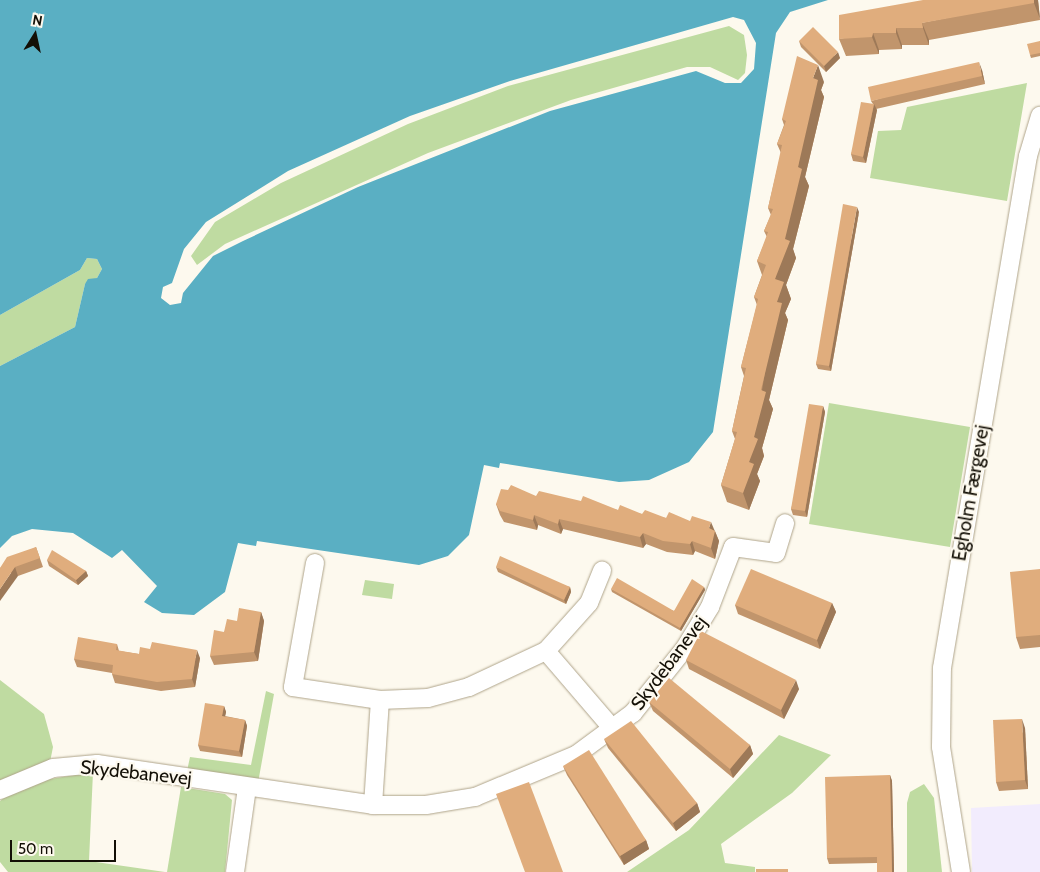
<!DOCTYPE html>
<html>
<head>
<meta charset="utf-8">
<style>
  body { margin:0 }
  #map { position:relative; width:1040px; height:872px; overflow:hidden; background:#fdf9ee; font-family:Cabin,sans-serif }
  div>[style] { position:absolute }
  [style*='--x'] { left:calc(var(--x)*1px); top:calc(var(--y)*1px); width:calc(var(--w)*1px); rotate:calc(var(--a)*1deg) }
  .education>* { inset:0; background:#f2ecfd }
  .green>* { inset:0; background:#bfdba1 }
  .water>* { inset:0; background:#5aafc3 }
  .roads { filter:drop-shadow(0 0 1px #afa48a) drop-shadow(0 0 1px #afa48a) }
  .minor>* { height:18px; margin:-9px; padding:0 9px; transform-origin:9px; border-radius:9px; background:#fff }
  .wall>* { inset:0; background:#c1956c }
  .shaded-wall>* { inset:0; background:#9d7958 }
  .building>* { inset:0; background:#e0ad7d }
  span { translate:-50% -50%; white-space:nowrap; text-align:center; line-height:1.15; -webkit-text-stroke:4px #fdf9ee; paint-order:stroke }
  .street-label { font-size:19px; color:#130f06 }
  .north { position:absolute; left:10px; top:10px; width:50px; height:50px; -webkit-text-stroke:4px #fdf9ee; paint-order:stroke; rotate:10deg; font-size:14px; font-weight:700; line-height:20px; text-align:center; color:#130f06 }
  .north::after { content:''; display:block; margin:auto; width:18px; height:22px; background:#130f06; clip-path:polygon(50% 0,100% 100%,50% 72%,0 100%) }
  .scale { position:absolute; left:10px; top:840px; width:106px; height:22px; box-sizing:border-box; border:2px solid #130f06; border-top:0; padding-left:6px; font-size:15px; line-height:18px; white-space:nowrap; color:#130f06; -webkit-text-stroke:4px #fdf9ee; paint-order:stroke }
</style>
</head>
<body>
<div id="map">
  <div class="education">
    <div style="clip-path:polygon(1040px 804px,1040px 872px,972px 872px,971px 808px)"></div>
  </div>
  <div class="green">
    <div style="clip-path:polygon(729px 26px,744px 35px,747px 55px,745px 73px,738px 80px,710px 67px,687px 67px,571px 100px,428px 153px,225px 244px,197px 265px,191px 256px,215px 222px,281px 183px,408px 124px,508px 86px)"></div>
    <div style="clip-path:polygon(1027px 83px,1007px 201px,870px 178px,878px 131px,901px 130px,907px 107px)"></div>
    <div style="clip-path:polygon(87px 258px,97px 259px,102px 269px,97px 278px,85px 284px,75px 327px,0 366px,0 315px,80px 270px)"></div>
    <div style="clip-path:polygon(829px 403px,970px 427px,950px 547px,809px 524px)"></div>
    <div style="clip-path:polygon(365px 580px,394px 584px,392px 599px,362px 595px)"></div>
    <div style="clip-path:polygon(0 680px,44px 714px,53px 747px,50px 762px,0 782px)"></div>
    <div style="clip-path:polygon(266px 691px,274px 694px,258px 783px,187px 771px,190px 757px,251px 765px)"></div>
    <div style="clip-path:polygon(779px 735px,831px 755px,792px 793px,721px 844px,725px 863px,755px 867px,755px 872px,627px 872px,689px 830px)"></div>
    <div style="clip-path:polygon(93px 772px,89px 861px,165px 872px,8px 872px,0 862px,0 801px,13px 790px,44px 780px)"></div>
    <div style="clip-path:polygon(924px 784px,934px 798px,942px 872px,907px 872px,907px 803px,910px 792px)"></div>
    <div style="clip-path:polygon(181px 787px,225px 794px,232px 800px,225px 872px,167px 872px)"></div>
  </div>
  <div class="water">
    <div style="clip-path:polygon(evenodd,0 0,828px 0,790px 12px,776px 33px,713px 432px,689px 462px,649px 480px,619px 482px,500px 463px,499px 468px,484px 465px,469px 535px,448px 556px,419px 565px,257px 541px,256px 546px,238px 543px,225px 592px,194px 615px,162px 613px,144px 602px,157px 586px,122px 550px,112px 558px,73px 533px,32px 529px,12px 536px,0 548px,0 366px,75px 327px,85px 284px,88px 279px,97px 278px,102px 269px,97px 259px,87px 258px,80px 270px,0 315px,0 0,733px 17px,744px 20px,756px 43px,754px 69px,741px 83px,725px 83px,696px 71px,550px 111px,358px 187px,243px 241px,213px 256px,183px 293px,181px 303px,170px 305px,161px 298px,163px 287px,172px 283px,184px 249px,206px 222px,288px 171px,410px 116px,510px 81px,733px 17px)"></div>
  </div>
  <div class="roads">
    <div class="minor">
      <div style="--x:315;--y:563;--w:126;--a:100.1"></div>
      <div style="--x:293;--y:687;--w:88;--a:8.5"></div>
      <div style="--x:380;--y:700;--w:48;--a:-2.4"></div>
      <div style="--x:428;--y:698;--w:42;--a:-15"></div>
      <div style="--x:469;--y:687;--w:85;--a:-25.1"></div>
      <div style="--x:546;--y:651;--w:64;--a:-48.1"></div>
      <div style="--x:589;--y:603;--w:35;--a:-68"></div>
      <div style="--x:546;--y:651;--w:101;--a:49.4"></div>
      <div style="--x:0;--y:790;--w:57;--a:-22.5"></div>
      <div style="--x:53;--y:768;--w:44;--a:-5.2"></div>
      <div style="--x:97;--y:764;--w:279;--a:8.4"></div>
      <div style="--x:373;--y:805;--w:53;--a:0"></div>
      <div style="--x:426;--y:805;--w:50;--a:-9.3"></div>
      <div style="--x:475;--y:797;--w:109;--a:-22.6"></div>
      <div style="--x:576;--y:755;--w:71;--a:-36.4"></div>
      <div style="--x:633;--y:713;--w:83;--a:-51.3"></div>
      <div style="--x:685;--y:648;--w:48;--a:-58.6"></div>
      <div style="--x:710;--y:607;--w:64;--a:-69"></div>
      <div style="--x:733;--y:547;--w:43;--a:7.9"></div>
      <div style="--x:776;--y:553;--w:31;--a:-73"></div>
      <div style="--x:373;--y:805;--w:105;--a:-86.2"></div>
      <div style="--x:235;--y:872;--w:85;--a:-81.9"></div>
      <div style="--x:961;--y:872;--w:127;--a:-99.1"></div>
      <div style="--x:941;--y:747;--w:79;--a:-89.3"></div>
      <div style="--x:942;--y:668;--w:519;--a:-80.47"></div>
      <div style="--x:1028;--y:156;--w:42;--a:-73.3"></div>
    </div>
  </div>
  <div class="wall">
    <div style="clip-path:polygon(1038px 0,1040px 20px,929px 40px,929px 45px,902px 45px,902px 49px,879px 50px,879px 54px,846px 56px,839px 39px)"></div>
    <div style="clip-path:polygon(799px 41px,840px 58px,826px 72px,801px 47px)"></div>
    <div style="clip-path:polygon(1040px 41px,1040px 56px,1031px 58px,1030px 55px)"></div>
    <div style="clip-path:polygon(982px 70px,985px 84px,876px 109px,877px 110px,866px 163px,853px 161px,851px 154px,873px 104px,871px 101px)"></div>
    <div style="clip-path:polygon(824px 82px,821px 90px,824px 97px,805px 177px,809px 186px,793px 249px,796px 258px,786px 285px,791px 299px,785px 313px,788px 320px,769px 400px,773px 409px,762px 448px,764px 456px,757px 474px,760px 481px,749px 510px,727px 502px,721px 485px,735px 439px,732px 431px,744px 376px,741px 367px,757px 305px,754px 297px,762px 275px,757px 261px,767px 237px,764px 231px,771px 215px,768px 208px,781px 153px,777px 144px,784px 125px,782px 119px)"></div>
    <div style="clip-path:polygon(859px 212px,831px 371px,818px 369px,816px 364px)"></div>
    <div style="clip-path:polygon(823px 406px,825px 412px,807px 517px,793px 515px,791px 509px)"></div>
    <div style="clip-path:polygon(536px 496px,618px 510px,666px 518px,714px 531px,715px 531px,719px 541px,715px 559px,695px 551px,693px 555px,667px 552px,646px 544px,643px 548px,563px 529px,561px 534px,538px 525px,537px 530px,504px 522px,500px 515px,496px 504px)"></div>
    <div style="clip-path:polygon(36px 547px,43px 567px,18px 576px,0 568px)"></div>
    <div style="clip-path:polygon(47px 560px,86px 571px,88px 576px,78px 585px,49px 566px)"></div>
    <div style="clip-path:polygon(496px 567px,570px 587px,571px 592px,566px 604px,498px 572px)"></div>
    <div style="clip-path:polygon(1040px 569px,1040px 647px,1020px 649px,1016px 637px)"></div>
    <div style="clip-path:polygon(704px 587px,705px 590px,681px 631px,612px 592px,611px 589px,674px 611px)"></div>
    <div style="clip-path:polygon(832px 603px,836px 612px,820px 649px,738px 614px,735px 605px)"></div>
    <div style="clip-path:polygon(261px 612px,264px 621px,258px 661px,214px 665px,210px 656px,224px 632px,237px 621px)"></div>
    <div style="clip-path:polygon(117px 644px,119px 651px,139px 654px,200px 658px,195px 687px,161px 691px,115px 683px,112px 674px,112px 673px,77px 667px,74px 659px)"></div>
    <div style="clip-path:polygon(686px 660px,799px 689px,784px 719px,689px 669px)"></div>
    <div style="clip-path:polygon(649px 702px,750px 745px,753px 754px,733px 778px,653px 711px)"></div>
    <div style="clip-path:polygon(224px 706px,226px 712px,225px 716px,245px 720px,247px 726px,242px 757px,200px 751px,198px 745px)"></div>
    <div style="clip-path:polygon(1025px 728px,1028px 789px,999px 791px,996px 782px)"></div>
    <div style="clip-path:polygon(604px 739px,697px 803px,700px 812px,676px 831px,608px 748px)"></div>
    <div style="clip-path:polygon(563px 766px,646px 840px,649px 849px,624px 865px,567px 775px)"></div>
    <div style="clip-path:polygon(890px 775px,892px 781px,894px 872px,877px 872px,877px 863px,829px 864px,827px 858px)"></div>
  </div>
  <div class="shaded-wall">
    <div style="clip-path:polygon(1034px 0,1038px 0,1040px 19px,1034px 3px)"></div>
    <div style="clip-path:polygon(922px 23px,929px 40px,929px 45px,923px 28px)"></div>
    <div style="clip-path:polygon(896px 28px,902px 45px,902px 49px,896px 33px)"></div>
    <div style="clip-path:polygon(873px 33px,879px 50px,879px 54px,872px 37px)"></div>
    <div style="clip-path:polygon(838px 52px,840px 58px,826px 72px,824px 66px)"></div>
    <div style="clip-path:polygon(979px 62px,982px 70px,985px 84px,982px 76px)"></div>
    <div style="clip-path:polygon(818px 65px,824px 82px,821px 90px,824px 97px,805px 177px,809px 186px,793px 249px,796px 258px,786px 285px,791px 299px,785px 313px,788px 320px,769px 400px,773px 409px,762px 448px,764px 456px,757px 474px,760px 481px,749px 510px,743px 493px,754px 437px,777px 302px,775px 279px,798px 167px,813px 78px)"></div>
    <div style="clip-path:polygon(874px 104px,877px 110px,866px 163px,863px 157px)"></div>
    <div style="clip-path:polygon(857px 207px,859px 212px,831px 371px,829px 366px)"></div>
    <div style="clip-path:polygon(823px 406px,825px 412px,807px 517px,805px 511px)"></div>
    <div style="clip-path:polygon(534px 515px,538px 525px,537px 530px,533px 520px)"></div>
    <div style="clip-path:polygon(559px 519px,563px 529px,561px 534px,558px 524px)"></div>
    <div style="clip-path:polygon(711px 522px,719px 541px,715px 559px,711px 548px,709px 528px)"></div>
    <div style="clip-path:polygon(643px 533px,646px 544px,643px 548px,640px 537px)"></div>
    <div style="clip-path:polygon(692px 541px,695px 551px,693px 555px,690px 544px)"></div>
    <div style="clip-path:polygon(15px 567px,18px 576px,0 601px,0 589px)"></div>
    <div style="clip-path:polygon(86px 571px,88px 576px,78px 585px,76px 580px)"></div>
    <div style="clip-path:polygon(570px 587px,571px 592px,566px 604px,564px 600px)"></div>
    <div style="clip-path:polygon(704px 587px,705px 590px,681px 631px,680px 628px)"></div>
    <div style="clip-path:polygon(832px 603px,836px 612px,820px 649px,817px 640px)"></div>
    <div style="clip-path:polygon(261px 612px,264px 621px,258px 661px,254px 652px)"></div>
    <div style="clip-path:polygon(197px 650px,200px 658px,195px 687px,192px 679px)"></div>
    <div style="clip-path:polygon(796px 680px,799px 689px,784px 719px,781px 710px)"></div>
    <div style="clip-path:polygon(224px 706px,226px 712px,224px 722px,222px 716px)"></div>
    <div style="clip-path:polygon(1022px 719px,1025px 728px,1028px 789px,1025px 780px)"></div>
    <div style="clip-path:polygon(245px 720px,247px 726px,242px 757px,239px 751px)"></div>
    <div style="clip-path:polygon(750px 745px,753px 754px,733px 778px,730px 769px)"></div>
    <div style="clip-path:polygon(890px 775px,892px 781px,894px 872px,892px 872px)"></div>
    <div style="clip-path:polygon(697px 803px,700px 812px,676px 831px,673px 823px)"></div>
    <div style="clip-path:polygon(646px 840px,649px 849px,624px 865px,620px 856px)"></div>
  </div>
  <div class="building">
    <div style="clip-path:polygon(923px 0,1034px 0,1034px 3px,922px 23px,923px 28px,896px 28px,896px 33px,873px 33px,872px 37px,839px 39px,839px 15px)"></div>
    <div style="clip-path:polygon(813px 27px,838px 52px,824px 66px,799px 41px)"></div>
    <div style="clip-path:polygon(1040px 41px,1040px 53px,1030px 55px,1027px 44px)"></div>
    <div style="clip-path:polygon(797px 56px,818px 65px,813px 78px,818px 80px,798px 167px,802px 169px,785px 239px,790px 241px,775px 279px,784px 282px,777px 302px,782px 303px,761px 390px,766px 392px,754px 437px,758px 439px,749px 462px,754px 464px,743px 493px,721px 485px,737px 432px,732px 431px,746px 368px,741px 367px,758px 299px,754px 297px,766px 265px,757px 261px,768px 232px,764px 231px,773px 209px,768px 208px,782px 145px,777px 144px,786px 121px,782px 119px)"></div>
    <div style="clip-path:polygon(979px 62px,982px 76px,871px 101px,868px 87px)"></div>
    <div style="clip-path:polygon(861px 102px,874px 104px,863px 157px,851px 154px)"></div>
    <div style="clip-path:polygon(843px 204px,857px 207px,829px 366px,816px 364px)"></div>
    <div style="clip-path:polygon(809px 404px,823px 406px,805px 511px,791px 509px)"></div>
    <div style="clip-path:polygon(511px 485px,536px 496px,539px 491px,581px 501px,583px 496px,618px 510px,620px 505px,642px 514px,645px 510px,666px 518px,669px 512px,690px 521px,692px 516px,711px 522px,709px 528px,715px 531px,711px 548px,692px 541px,690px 544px,663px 541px,643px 533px,640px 537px,559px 519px,558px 524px,534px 515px,533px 520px,500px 511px,496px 504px,501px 489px,508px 490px)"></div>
    <div style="clip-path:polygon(36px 547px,40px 558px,15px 567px,0 589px,0 568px,7px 557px)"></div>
    <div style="clip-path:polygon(52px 550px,86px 571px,76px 580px,47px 560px)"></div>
    <div style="clip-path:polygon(500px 556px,570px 587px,564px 600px,496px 567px)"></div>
    <div style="clip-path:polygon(751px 569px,832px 603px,817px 640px,735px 605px)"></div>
    <div style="clip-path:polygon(1040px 569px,1040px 635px,1016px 637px,1010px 572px)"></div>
    <div style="clip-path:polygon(617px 578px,674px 611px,692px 579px,704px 587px,680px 628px,611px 589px)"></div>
    <div style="clip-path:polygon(239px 608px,261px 612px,254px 652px,210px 656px,214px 630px,224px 632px,227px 619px,237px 621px)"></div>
    <div style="clip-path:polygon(701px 631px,796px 680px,781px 710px,686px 660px)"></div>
    <div style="clip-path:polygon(78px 637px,117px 644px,116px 650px,139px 654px,140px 647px,150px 649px,152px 642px,197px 650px,192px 679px,157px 682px,112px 674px,113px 665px,74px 659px)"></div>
    <div style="clip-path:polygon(669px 678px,750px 745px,730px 769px,649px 702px)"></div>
    <div style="clip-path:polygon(205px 703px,224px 706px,222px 716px,245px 720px,239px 751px,198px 745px)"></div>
    <div style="clip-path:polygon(1022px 719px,1025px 780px,996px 782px,993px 720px)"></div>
    <div style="clip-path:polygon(631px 721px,697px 803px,673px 823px,604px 739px)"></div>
    <div style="clip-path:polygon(589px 750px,646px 840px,620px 856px,563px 766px)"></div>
    <div style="clip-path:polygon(890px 775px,892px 872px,877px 872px,877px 857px,827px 858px,825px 777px)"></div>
    <div style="clip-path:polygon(529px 782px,563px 872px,525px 872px,496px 794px)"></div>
    <div style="clip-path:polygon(756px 869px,788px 869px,788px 872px,756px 872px)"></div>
  </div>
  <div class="street-label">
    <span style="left:971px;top:493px;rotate:-80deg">Egholm Færgevej</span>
    <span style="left:669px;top:663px;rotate:-53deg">Skydebanevej</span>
    <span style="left:136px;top:773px;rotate:6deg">Skydebanevej</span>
  </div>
  <div class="north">N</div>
  <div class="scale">50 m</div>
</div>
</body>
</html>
